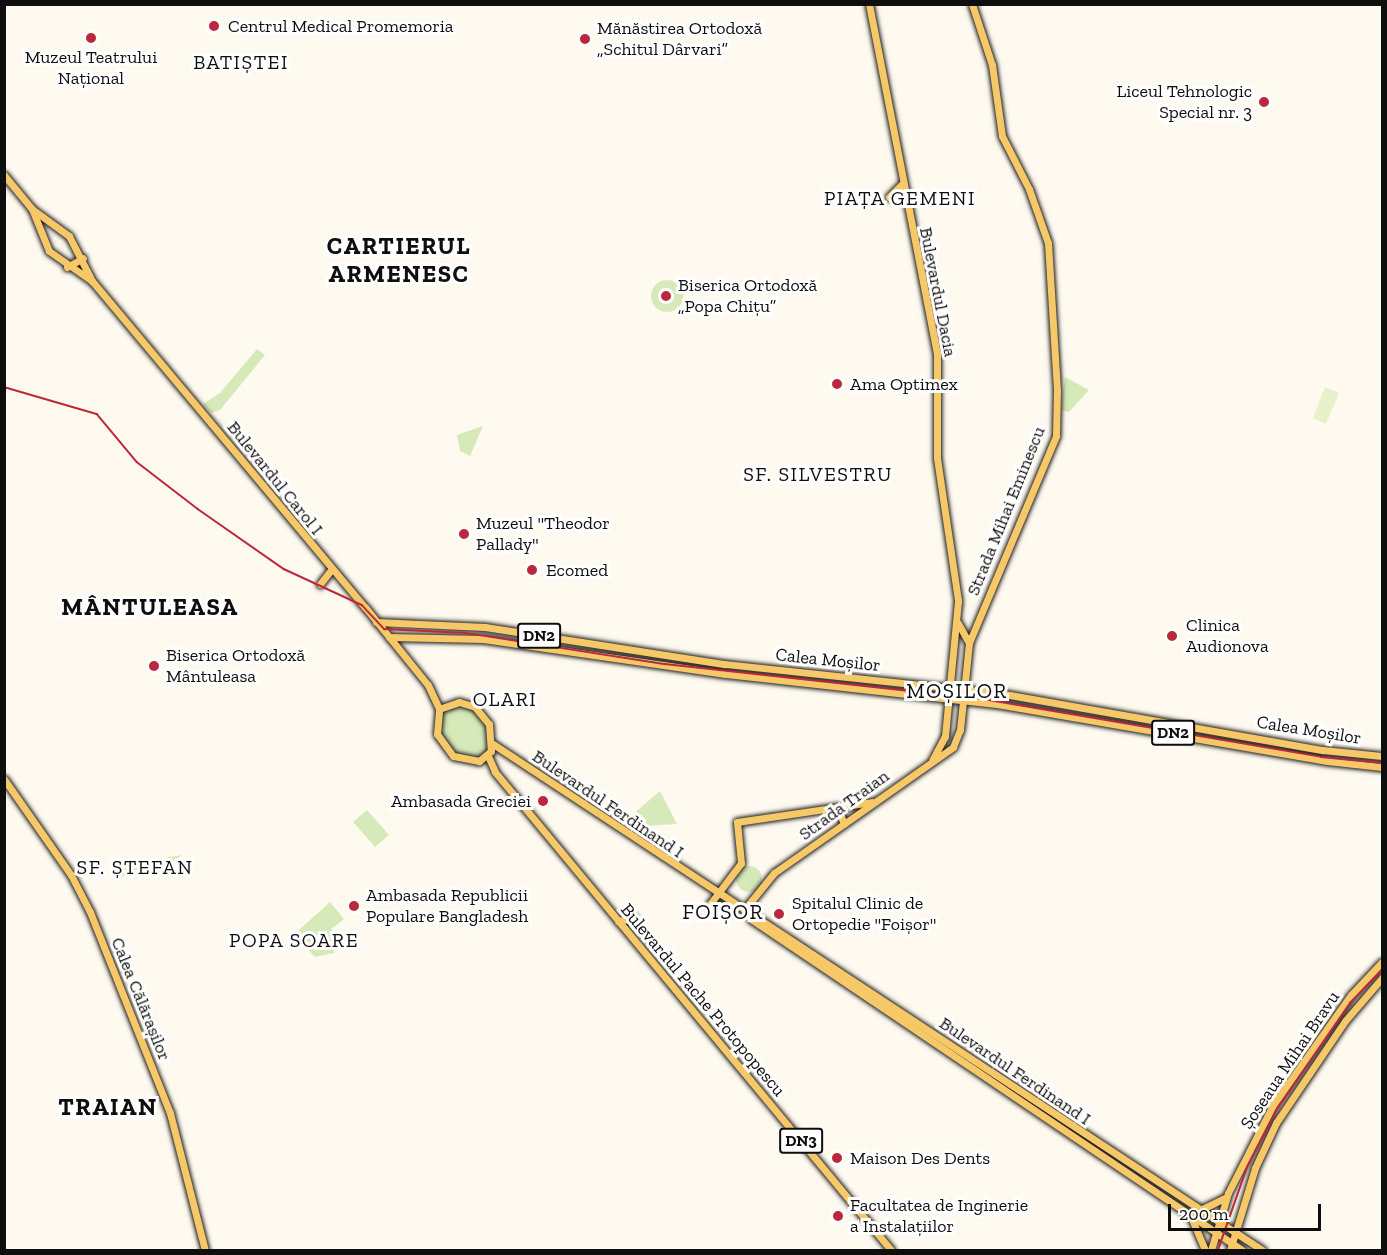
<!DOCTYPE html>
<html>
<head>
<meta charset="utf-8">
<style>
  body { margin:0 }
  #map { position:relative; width:1387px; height:1255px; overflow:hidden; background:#fffaef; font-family:"Zilla Slab",serif }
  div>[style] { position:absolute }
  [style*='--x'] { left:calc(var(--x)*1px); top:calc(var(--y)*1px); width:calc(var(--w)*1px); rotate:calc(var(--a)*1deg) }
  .green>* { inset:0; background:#d6e9b9 }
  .round { border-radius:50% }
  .pitch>* { inset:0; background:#e6f0cb }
  .roads { filter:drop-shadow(0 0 2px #1f1f1f) drop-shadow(0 0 2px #1f1f1f) }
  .major>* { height:7px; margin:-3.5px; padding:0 3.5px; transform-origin:3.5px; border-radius:3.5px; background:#f6c868 }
  .tram>* { height:1.5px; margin:-0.75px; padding:0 0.75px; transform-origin:0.75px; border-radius:0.75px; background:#bc283b }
  .dots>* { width:16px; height:16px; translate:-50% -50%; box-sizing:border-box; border:3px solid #fff; border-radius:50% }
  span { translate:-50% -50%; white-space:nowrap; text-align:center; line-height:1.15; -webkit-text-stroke:6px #fff; paint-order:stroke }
  .shield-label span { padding:2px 4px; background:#fff; border:2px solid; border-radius:4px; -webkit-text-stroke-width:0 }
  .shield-label { font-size:16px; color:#0e0e0e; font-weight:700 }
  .poi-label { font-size:18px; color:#0e0e0e }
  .left { translate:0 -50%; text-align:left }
  .right { translate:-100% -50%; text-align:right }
  .street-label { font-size:18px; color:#0e0e0e }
  .neighbourhood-label { font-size:20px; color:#0e0e0e; letter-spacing:1.5px }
  .quarter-label { font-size:21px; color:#0e0e0e; letter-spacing:1.5px }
  .district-label { font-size:24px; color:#0e0e0e; font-weight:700; letter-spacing:1.5px }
  .frame { position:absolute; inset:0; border:6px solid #0e0e0e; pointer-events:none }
  .scale { position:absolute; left:1168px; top:1204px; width:153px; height:27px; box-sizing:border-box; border:3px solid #0e0e0e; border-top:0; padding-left:8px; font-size:18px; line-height:21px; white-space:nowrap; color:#0e0e0e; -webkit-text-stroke:4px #fff; paint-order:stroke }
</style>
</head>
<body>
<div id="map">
  <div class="green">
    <div class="round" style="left:651px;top:280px;width:32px;height:32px"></div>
    <div style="clip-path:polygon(257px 349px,265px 355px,220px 410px,211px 413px,203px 404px,220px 393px)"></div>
    <div style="clip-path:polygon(1065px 377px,1089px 390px,1069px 412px,1061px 410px)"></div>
    <div style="clip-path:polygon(483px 426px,470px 456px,460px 451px,457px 435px)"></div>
    <div style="clip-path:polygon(452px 705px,472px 710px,488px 729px,489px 750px,480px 758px,457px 754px,442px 736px,442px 711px)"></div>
    <div style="clip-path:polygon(660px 791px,677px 824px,644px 826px,632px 815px)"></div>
    <div style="clip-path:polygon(367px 810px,389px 835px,375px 847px,353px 822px)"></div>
    <div style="clip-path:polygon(182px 855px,150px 876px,116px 876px,115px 871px,137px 863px)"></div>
    <div class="round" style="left:736px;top:866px;width:26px;height:26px"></div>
    <div style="clip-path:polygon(330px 902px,344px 919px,331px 929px,339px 938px,333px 943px,334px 953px,315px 957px,298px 939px,299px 930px)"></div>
  </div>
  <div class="pitch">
    <div style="clip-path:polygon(1325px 387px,1339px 393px,1326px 424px,1313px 418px)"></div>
  </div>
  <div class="roads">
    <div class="major">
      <div style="--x:869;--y:4;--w:356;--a:79"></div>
      <div style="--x:937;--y:353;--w:105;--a:90"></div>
      <div style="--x:937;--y:458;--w:145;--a:81.6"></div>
      <div style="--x:958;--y:601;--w:136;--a:95.5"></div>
      <div style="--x:945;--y:736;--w:27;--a:118"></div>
      <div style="--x:4;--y:175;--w:44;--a:50.5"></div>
      <div style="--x:32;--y:209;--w:46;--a:36.1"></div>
      <div style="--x:69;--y:236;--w:51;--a:62.9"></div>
      <div style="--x:92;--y:281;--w:425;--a:50.1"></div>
      <div style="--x:365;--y:607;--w:100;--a:51.1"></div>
      <div style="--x:428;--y:685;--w:26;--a:65"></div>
      <div style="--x:889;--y:197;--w:18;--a:-45"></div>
      <div style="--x:32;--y:209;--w:45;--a:68"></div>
      <div style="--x:49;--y:251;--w:52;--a:34.9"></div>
      <div style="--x:67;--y:267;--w:18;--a:-29"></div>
      <div style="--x:320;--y:584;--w:18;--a:-52"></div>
      <div style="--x:376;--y:622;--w:109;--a:2.6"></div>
      <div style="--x:485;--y:627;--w:243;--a:8.8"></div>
      <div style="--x:725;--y:664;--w:281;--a:6.1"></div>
      <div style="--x:1004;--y:694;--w:324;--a:10"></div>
      <div style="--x:1323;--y:750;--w:59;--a:5.8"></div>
      <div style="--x:389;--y:637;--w:94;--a:1.2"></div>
      <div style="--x:483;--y:639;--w:245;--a:8.2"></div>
      <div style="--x:725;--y:674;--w:274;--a:6.3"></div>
      <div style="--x:997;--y:704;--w:335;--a:9.8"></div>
      <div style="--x:1327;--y:761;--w:55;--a:6.2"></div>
      <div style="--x:969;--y:643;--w:225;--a:-67.2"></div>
      <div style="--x:1056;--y:436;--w:46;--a:-88.8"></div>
      <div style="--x:1057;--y:390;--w:147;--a:-93.5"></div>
      <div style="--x:1048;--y:243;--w:57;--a:-109.4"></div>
      <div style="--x:1029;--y:189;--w:59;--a:-117"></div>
      <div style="--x:1002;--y:136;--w:72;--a:-98"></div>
      <div style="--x:992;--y:65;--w:64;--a:-108.2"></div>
      <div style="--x:459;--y:702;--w:17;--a:17"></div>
      <div style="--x:475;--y:707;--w:22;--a:51"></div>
      <div style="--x:489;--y:724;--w:27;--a:86"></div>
      <div style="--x:491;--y:751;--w:16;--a:140"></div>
      <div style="--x:479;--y:761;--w:26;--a:-169"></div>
      <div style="--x:453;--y:756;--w:27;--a:-126"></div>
      <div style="--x:437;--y:734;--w:25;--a:-85"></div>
      <div style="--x:439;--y:709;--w:21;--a:-19"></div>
      <div style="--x:493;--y:744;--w:921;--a:33.34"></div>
      <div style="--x:488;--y:756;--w:17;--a:66"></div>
      <div style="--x:495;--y:772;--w:621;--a:50.36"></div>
      <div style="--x:4;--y:779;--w:117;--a:55.1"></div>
      <div style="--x:71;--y:875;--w:42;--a:62.8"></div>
      <div style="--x:90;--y:912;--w:216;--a:68.3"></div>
      <div style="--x:170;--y:1113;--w:141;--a:75.7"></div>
      <div style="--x:838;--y:809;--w:16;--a:68"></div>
      <div style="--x:710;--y:904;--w:51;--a:-52.9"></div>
      <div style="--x:741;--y:863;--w:41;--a:-95.6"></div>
      <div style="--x:737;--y:822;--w:136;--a:-8.4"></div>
      <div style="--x:710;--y:904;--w:26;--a:9"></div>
      <div style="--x:744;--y:910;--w:48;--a:-51"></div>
      <div style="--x:774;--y:873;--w:219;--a:-35.1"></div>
      <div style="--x:953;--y:747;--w:18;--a:-68"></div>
      <div style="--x:960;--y:730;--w:87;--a:-84.1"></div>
      <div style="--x:969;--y:643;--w:23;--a:-119"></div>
      <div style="--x:754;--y:915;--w:5;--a:127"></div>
      <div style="--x:751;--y:919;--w:592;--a:33.99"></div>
      <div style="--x:618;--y:921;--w:16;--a:-11"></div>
      <div style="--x:1198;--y:1211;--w:30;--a:-26"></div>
      <div style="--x:1191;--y:1217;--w:36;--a:67"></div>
      <div style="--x:1211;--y:1250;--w:59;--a:-73.4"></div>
      <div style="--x:1228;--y:1193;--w:99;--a:-62.9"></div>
      <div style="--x:1273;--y:1105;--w:135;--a:-54.7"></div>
      <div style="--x:1351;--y:995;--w:45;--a:-46.8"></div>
      <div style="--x:1230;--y:1250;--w:86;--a:-73"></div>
      <div style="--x:1255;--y:1168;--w:50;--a:-65"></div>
      <div style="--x:1276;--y:1123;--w:123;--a:-55.9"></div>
      <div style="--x:1345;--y:1021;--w:57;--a:-49.3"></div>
    </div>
  </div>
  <div class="tram">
    <div style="--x:4;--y:387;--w:97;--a:16.2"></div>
    <div style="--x:97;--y:414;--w:62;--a:50.2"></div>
    <div style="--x:137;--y:462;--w:77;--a:37.6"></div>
    <div style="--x:198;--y:509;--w:105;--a:34.9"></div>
    <div style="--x:284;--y:569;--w:86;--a:24.8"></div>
    <div style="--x:362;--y:605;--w:33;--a:47"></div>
    <div style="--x:384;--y:629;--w:82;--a:2.8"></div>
    <div style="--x:466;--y:633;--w:201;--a:8.9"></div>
    <div style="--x:665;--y:664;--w:326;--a:6.3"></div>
    <div style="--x:989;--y:700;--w:337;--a:9.7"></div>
    <div style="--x:1321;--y:757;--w:61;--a:5.6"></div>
    <div style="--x:1218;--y:1250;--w:88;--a:-70.7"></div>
    <div style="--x:1247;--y:1167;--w:65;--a:-62.7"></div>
    <div style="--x:1277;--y:1109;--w:129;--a:-55.4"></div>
    <div style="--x:1350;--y:1003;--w:46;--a:-45.9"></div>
  </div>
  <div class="dots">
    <div style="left:214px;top:26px;background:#bc283b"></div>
    <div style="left:91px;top:38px;background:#bc283b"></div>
    <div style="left:585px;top:39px;background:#bc283b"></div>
    <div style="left:1264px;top:102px;background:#bc283b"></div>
    <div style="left:666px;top:296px;background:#bc283b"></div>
    <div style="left:837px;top:384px;background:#bc283b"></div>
    <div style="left:464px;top:534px;background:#bc283b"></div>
    <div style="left:532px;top:570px;background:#bc283b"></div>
    <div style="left:1172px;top:636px;background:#bc283b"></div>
    <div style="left:154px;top:666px;background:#bc283b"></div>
    <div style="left:543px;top:801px;background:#bc283b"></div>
    <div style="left:354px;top:906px;background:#bc283b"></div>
    <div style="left:779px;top:914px;background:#bc283b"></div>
    <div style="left:837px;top:1158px;background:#bc283b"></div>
    <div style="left:838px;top:1216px;background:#bc283b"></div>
  </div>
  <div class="shield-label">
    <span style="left:539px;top:636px">DN2</span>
    <span style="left:1173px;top:733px">DN2</span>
    <span style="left:801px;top:1141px">DN3</span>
  </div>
  <div class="poi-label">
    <span class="left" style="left:228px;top:26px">Centrul Medical Promemoria</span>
    <span class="left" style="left:597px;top:39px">Mănăstirea Ortodoxă<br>„Schitul Dârvari”</span>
    <span style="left:91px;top:68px">Muzeul Teatrului<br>Naţional</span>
    <span class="right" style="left:1252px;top:102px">Liceul Tehnologic<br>Special nr. 3</span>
    <span class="left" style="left:678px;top:296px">Biserica Ortodoxă<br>„Popa Chițu”</span>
    <span class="left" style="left:850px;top:384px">Ama Optimex</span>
    <span class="left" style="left:476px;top:534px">Muzeul "Theodor<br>Pallady"</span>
    <span class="left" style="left:546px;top:570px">Ecomed</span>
    <span class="left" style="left:1186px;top:636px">Clinica<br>Audionova</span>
    <span class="left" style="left:166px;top:666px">Biserica Ortodoxă<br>Mântuleasa</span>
    <span class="right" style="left:531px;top:801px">Ambasada Greciei</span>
    <span class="left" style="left:366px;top:906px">Ambasada Republicii<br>Populare Bangladesh</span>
    <span class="left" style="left:792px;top:914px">Spitalul Clinic de<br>Ortopedie "Foișor"</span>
    <span class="left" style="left:850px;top:1158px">Maison Des Dents</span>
    <span class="left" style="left:850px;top:1216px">Facultatea de Inginerie<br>a Instalațiilor</span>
  </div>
  <div class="street-label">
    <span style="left:938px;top:292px;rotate:79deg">Bulevardul Dacia</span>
    <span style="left:275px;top:478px;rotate:51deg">Bulevardul Carol I</span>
    <span style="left:1006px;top:511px;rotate:-68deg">Strada Mihai Eminescu</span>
    <span style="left:828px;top:660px;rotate:6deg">Calea Moșilor</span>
    <span style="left:1309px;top:730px;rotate:9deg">Calea Moșilor</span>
    <span style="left:608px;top:804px;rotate:34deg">Bulevardul Ferdinand I</span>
    <span style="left:844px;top:805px;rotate:-36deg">Strada Traian</span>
    <span style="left:141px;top:999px;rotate:68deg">Calea Călărașilor</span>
    <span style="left:703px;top:1000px;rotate:50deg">Bulevardul Pache Protopopescu</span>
    <span style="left:1290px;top:1060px;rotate:-56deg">Șoseaua Mihai Bravu</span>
    <span style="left:1015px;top:1071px;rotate:34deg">Bulevardul Ferdinand I</span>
  </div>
  <div class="neighbourhood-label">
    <span style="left:241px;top:62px">BATIȘTEI</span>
    <span style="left:900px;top:198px">PIAȚA GEMENI</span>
    <span style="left:818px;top:474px">SF. SILVESTRU</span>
    <span style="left:505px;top:699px">OLARI</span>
    <span style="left:135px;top:867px">SF. ȘTEFAN</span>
    <span style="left:294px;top:940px">POPA SOARE</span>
  </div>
  <div class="quarter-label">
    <span style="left:957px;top:691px">MOȘILOR</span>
    <span style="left:723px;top:912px">FOIȘOR</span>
  </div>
  <div class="district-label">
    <span style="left:399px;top:260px">CARTIERUL<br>ARMENESC</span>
    <span style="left:150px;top:607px">MÂNTULEASA</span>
    <span style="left:108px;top:1107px">TRAIAN</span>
  </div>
  <div class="frame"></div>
  <div class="scale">200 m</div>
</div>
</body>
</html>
